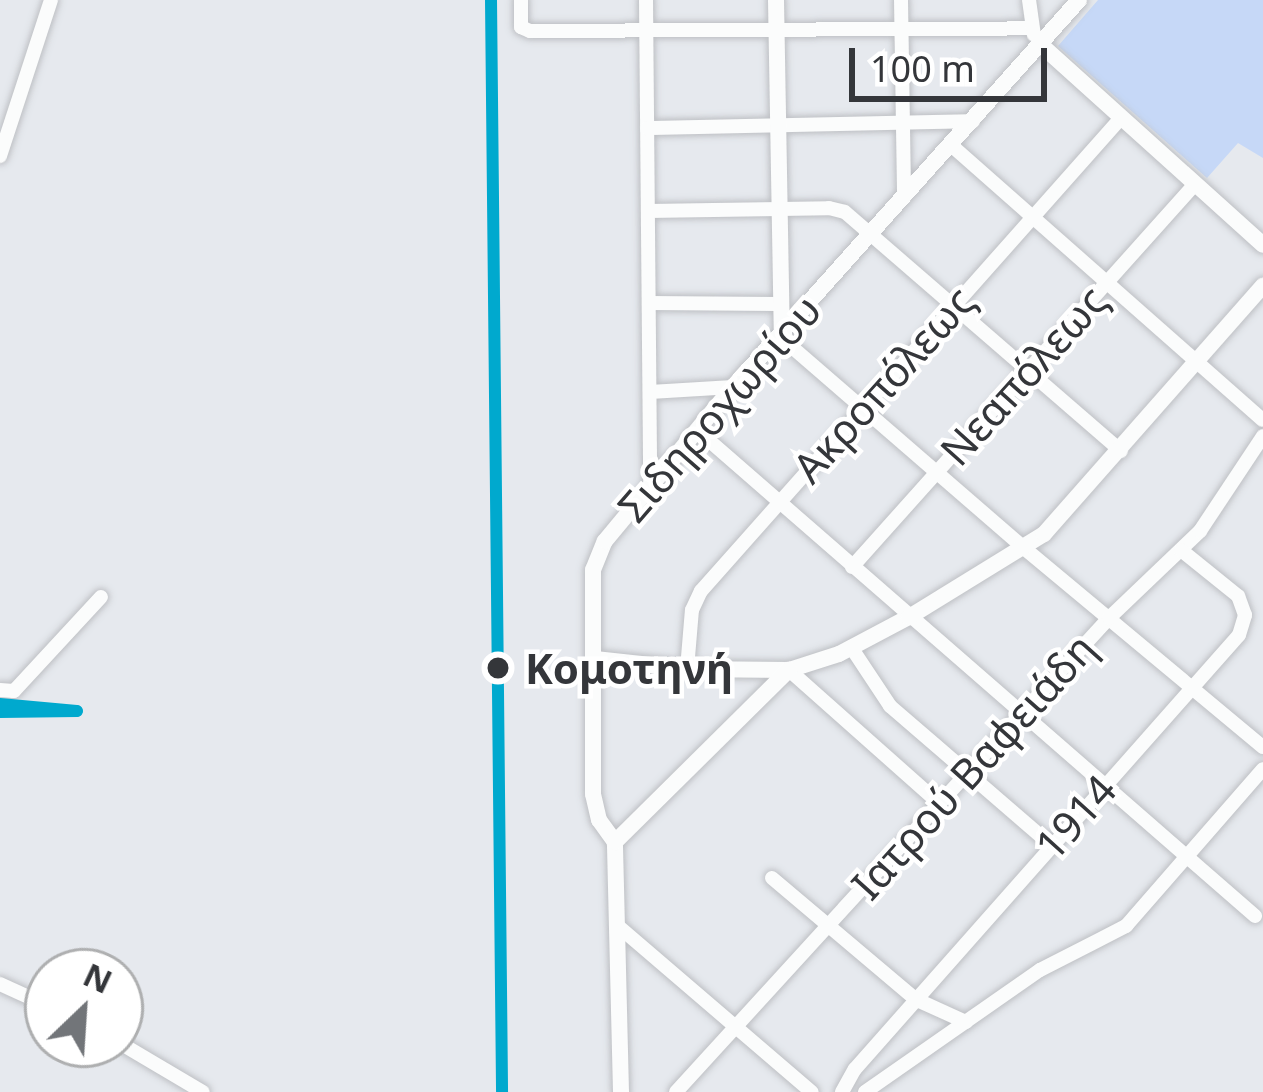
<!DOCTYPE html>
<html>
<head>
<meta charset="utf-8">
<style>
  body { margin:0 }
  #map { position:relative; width:1263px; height:1092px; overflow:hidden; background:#e6e9ee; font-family:"Noto Sans",sans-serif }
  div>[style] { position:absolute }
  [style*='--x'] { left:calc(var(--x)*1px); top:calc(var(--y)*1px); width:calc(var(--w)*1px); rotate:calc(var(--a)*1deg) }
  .green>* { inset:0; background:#c6d8f7 }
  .roads { filter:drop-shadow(0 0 3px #bec0c4) drop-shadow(0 0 3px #bec0c4) }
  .minor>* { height:14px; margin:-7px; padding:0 7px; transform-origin:7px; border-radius:7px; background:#fbfcfc }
  .tertiary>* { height:16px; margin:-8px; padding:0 8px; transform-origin:8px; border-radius:8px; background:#fbfcfc }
  .rail-1>* { height:12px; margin:-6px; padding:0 6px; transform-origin:6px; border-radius:6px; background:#00a9ce }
  .dots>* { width:33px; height:33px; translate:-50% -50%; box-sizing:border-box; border:6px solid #fff; border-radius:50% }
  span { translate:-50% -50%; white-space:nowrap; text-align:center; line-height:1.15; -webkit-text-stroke:9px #fff; paint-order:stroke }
  .street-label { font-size:42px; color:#34363a }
  .stop-label { font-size:42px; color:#34363a; font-weight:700 }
  .left { translate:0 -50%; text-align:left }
  .north { position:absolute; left:24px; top:948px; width:120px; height:120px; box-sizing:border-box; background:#fff; border:3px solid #aeafb0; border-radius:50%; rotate:25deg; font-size:33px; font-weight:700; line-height:48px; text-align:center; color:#34363a }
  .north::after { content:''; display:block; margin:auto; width:42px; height:54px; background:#727579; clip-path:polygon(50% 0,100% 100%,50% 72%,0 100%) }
  .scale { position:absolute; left:849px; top:48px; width:198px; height:54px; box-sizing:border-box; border:6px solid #34363a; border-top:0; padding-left:15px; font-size:36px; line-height:42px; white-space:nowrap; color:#34363a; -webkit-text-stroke:9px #fff; paint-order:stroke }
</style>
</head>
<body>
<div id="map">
  <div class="green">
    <div style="clip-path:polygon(1098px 0,1263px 0,1263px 158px,1238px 143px,1207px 178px,1058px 46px)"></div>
  </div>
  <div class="roads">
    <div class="minor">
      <div style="--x:521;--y:0;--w:27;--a:90"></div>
      <div style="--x:521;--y:27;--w:10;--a:24"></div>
      <div style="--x:530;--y:31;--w:499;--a:-0.3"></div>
      <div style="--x:646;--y:0;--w:484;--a:89.5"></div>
      <div style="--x:901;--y:0;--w:197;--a:89.1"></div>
      <div style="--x:1029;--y:0;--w:35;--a:82"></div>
      <div style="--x:647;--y:128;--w:326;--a:-1.2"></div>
      <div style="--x:952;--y:146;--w:414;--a:41.4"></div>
      <div style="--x:0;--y:156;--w:164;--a:-71.9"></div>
      <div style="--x:648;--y:211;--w:181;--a:-0.9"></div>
      <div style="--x:829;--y:208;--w:16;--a:14"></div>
      <div style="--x:845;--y:212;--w:365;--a:40.9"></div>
      <div style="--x:649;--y:303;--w:129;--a:0.4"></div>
      <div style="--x:782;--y:332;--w:18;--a:56"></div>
      <div style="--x:792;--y:347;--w:307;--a:40.9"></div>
      <div style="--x:1024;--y:548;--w:311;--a:39.8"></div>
      <div style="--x:650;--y:392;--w:83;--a:-3.4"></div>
      <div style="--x:697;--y:430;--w:740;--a:41.05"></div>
      <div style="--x:852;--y:567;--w:514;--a:-48.15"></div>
      <div style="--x:851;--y:647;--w:71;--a:56.5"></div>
      <div style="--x:890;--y:706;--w:211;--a:40.8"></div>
      <div style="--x:687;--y:669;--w:59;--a:-85.2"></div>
      <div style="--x:692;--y:610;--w:21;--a:-65"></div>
      <div style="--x:701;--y:591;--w:633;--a:-48.4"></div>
      <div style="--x:789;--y:670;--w:200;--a:41.6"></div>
      <div style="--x:0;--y:690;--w:14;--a:4"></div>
      <div style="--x:14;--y:691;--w:128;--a:-47.2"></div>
      <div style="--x:772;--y:878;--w:187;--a:40.2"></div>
      <div style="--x:915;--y:999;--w:56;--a:24.3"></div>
      <div style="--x:618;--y:926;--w:255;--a:40.6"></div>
      <div style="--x:0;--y:984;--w:53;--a:24.6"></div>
      <div style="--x:120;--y:1043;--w:96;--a:30.6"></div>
      <div style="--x:676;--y:1092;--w:642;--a:-47.59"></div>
      <div style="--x:1109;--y:618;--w:126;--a:-43.7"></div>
      <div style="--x:1200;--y:531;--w:114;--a:-56.4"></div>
      <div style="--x:842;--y:1092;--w:26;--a:-61"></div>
      <div style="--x:855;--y:1069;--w:579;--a:-48.5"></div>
      <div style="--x:1239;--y:635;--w:21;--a:-73"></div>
      <div style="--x:1245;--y:615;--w:20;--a:-110"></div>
      <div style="--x:1238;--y:596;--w:73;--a:-141.1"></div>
      <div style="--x:865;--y:1092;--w:213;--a:-34.9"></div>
      <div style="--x:1040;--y:970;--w:97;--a:-27.1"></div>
      <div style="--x:1126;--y:926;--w:208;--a:-48.9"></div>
    </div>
    <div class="tertiary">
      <div style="--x:776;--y:0;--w:332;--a:89"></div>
      <div style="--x:1040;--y:44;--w:300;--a:42"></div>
      <div style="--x:595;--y:659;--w:93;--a:6.2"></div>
      <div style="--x:687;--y:669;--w:102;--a:0.6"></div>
      <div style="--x:789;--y:670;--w:52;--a:-17.7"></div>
      <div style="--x:839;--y:654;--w:79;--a:-27.9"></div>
      <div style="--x:909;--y:617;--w:158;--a:-31.6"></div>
      <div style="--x:1044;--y:534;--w:331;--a:-48.6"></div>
      <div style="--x:615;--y:842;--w:27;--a:-126"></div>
      <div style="--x:599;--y:820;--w:27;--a:-103"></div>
      <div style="--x:593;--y:794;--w:224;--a:-90"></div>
      <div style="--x:593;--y:570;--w:31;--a:-68"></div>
      <div style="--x:605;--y:541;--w:200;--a:-50.3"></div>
      <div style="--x:733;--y:387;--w:519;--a:-48.2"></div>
      <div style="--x:621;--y:1092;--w:250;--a:-91.4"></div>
      <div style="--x:615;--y:842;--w:245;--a:-44.7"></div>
    </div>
  </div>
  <div class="rail-1">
    <div style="--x:491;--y:0;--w:1092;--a:89.42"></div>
    <div style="--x:0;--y:704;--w:77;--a:5.2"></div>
    <div style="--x:77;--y:711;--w:77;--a:179.3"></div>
  </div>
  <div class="dots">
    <div style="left:498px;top:668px;background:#34363a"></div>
  </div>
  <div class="street-label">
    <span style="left:1023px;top:375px;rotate:-48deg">Νεαπόλεως</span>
    <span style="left:883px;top:384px;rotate:-48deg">Ακροπόλεως</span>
    <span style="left:719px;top:408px;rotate:-49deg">Σιδηροχωρίου</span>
    <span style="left:973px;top:766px;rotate:-48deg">Ιατρού Βαφειάδη</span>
    <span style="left:1075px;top:817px;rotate:-48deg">1914</span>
  </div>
  <div class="stop-label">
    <span class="left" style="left:525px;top:668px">Κομοτηνή</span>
  </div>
  <div class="north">N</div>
  <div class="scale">100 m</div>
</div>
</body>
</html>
